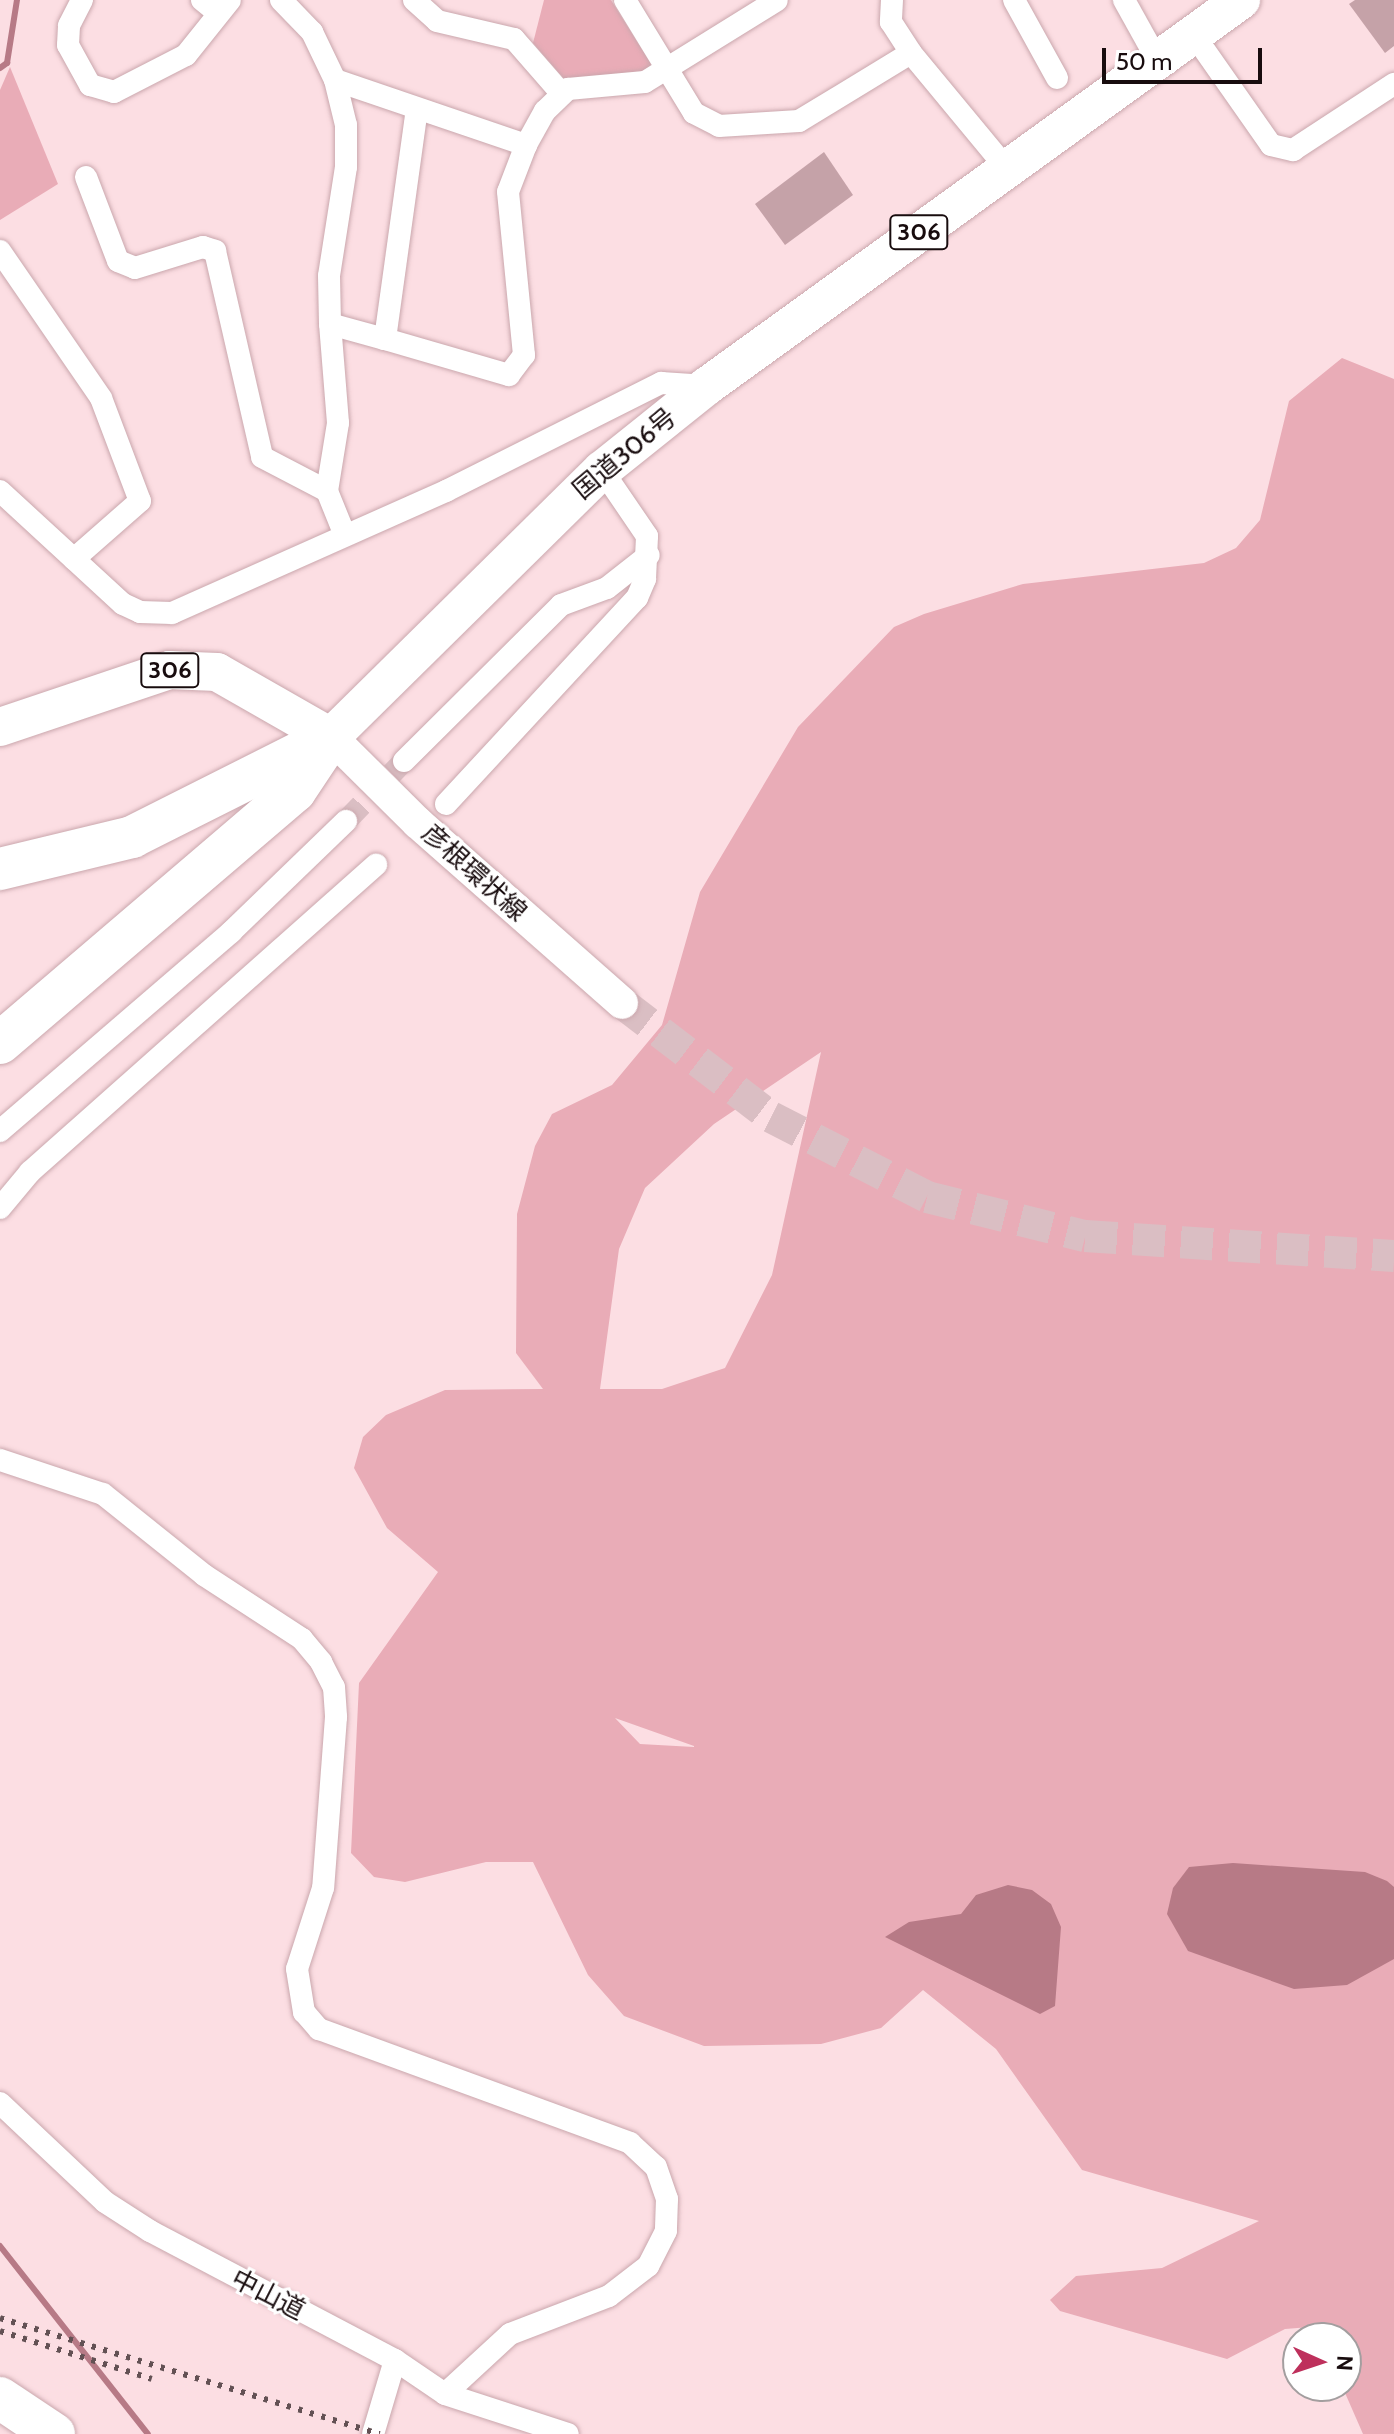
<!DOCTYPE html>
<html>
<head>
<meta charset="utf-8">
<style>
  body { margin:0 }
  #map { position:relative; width:1394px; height:2434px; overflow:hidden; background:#fcdee3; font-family:Cabin,"Noto Sans JP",sans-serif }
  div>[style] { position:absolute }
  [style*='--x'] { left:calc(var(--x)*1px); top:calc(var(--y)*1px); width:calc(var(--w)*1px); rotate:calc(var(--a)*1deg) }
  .green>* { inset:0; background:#e9acb7 }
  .water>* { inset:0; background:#b77a86 }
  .stream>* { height:6px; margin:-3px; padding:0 3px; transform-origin:3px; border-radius:3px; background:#b77a86 }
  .building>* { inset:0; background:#c5a2a8 }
  .minor-tunnel>* { height:22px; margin-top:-11px; transform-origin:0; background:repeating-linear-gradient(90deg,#dabec3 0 22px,transparent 0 33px) }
  .secondary-tunnel>* { height:32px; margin-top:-16px; transform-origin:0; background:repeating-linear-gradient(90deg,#dabec3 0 32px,transparent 0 48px) }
  .roads { filter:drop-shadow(0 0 2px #caa7ad) drop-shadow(0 0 2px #caa7ad) }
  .minor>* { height:22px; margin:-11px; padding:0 11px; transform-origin:11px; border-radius:11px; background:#fff }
  .secondary>* { height:32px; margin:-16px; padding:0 16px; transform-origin:16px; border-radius:16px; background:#fff }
  .trunk>* { height:38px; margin:-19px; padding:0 19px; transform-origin:19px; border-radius:19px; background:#fff }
  .motorway>* { height:42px; margin:-21px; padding:0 21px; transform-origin:21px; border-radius:21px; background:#fff }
  .rail>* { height:6px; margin-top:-3px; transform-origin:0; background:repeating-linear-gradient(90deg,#635154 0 4px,transparent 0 12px) }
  span { translate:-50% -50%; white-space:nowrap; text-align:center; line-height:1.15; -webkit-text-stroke:6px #fff; paint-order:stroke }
  .shield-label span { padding:2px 6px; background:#fff; border:2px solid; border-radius:6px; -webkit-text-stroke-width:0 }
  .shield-label { font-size:24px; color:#180c0e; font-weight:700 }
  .street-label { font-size:26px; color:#180c0e }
  .north { position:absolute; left:1282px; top:2322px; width:80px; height:80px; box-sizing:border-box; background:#fff; border:2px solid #a39e9f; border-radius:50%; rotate:93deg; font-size:22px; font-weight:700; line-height:32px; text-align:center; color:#180c0e }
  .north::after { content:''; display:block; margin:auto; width:28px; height:36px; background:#be305c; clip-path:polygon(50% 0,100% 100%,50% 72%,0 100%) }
  .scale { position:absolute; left:1102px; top:48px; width:160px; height:36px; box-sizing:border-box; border:4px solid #180c0e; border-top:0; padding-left:10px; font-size:24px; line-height:28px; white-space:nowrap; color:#180c0e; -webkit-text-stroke:6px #fff; paint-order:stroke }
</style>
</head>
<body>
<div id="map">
  <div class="green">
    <div style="clip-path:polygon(544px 0,611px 0,651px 64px,644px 73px,565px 80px,533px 43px)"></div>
    <div style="clip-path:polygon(10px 67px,58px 184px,0 220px,0 90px)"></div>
    <div style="clip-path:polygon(evenodd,1342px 358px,1394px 379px,1394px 2434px,1363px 2434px,1342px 2386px,1346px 2338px,1327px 2338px,1323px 2326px,1285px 2329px,1227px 2359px,1060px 2311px,1050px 2300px,1076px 2276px,1162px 2268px,1259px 2221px,1082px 2170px,996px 2049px,923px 1990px,881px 2028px,821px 2044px,704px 2046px,624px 2016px,588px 1975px,533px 1862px,486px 1862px,405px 1882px,374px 1877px,351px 1853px,359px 1683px,438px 1572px,387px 1528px,354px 1468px,363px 1437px,386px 1415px,445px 1390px,543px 1389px,516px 1353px,517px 1214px,535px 1146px,552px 1114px,612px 1085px,662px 1025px,700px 892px,798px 727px,894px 627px,924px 614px,1023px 584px,1204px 563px,1236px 548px,1260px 520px,1289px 401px,1342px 358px,821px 1052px,772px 1275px,725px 1368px,662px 1389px,600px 1389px,619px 1249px,645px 1188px,714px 1124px,821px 1052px,1342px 358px,615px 1718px,694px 1746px,694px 1747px,640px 1744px,615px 1718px)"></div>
  </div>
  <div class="water">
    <div style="clip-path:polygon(1233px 1863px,1365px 1872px,1387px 1881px,1394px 1887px,1394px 1959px,1347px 1985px,1294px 1989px,1188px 1951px,1167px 1914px,1173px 1888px,1189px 1867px)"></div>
    <div style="clip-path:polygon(1008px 1885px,1032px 1890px,1051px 1904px,1061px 1927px,1055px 2006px,1040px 2014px,885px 1937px,909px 1922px,961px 1914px,976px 1895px)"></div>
  </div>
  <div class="stream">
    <div style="--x:0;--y:68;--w:9;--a:-36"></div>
    <div style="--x:7;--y:63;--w:64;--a:-81"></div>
    <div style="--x:0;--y:2246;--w:239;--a:51.8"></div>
  </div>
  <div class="building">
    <div style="clip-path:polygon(1355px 0,1394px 0,1394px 46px,1385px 53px,1349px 4px)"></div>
    <div style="clip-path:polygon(824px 152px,853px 195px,785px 245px,755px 204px)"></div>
  </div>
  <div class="minor-tunnel">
    <div style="--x:346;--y:821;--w:83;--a:-46"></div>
  </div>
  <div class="secondary-tunnel">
    <div style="--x:622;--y:1003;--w:188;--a:37.4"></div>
    <div style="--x:771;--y:1117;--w:175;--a:27.1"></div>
    <div style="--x:927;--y:1197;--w:163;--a:13.9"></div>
    <div style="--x:1085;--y:1236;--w:310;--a:3.7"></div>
  </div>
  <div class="roads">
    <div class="minor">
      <div style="--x:82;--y:0;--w:29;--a:117"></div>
      <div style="--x:69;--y:26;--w:19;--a:93"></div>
      <div style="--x:68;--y:45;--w:46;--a:61.2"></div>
      <div style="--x:90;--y:85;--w:25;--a:16"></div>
      <div style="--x:114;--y:92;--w:81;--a:-27.2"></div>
      <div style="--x:186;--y:55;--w:70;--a:-51.3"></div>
      <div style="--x:202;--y:0;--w:21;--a:39"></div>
      <div style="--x:281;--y:0;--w:45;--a:45.9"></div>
      <div style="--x:312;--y:32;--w:53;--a:64.4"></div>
      <div style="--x:335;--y:80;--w:46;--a:76.3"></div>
      <div style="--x:346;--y:125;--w:42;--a:90"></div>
      <div style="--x:346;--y:167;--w:110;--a:98.9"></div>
      <div style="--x:329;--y:276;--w:48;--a:88.8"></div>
      <div style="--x:414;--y:0;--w:31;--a:42"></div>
      <div style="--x:437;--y:21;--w:79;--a:13.2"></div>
      <div style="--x:514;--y:39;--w:73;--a:48.9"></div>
      <div style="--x:625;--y:0;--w:132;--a:58.6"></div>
      <div style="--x:694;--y:113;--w:28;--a:27"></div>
      <div style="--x:719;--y:126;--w:80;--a:-3.6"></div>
      <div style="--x:799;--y:121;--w:131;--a:-31.3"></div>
      <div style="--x:892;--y:0;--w:22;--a:93"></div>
      <div style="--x:891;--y:22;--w:37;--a:57"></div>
      <div style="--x:911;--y:53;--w:151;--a:50.4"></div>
      <div style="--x:1014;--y:0;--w:89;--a:61.1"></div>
      <div style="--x:1124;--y:0;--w:70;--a:60.9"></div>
      <div style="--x:1194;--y:35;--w:134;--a:55"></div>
      <div style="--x:1271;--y:145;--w:23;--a:13"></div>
      <div style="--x:1293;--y:150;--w:121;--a:-33.2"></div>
      <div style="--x:335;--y:80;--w:202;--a:18.8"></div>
      <div style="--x:526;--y:145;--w:50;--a:111"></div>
      <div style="--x:508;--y:192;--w:164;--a:84.4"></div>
      <div style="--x:524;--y:355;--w:25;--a:127"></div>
      <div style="--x:509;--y:375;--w:129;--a:-163.8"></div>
      <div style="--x:385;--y:339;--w:232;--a:-82.1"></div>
      <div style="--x:526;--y:145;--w:39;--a:-61"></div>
      <div style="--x:545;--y:111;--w:32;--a:-44"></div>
      <div style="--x:568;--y:89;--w:77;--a:-5.2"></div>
      <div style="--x:645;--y:82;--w:155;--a:-31.8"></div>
      <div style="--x:86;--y:177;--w:90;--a:69.1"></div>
      <div style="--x:118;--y:261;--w:18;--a:22"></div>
      <div style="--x:135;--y:268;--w:71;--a:-17.2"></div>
      <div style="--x:203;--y:247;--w:13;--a:18"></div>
      <div style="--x:215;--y:251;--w:211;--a:77.1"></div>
      <div style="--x:262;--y:457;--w:73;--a:27.6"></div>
      <div style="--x:327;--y:491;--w:45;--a:68"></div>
      <div style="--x:0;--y:251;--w:178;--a:55.5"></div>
      <div style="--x:101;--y:398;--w:110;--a:69.3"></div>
      <div style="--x:140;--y:501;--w:88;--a:138.7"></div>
      <div style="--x:0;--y:491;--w:167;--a:42.6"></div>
      <div style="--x:123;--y:604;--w:19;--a:25"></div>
      <div style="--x:140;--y:612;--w:32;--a:2"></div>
      <div style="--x:172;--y:613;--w:300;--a:-24"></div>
      <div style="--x:446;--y:491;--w:241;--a:-26.7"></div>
      <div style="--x:661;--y:383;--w:46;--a:3.7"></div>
      <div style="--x:327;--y:491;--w:69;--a:-80.8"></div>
      <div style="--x:338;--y:423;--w:99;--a:-94.6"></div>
      <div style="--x:330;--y:324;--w:57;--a:15.3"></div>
      <div style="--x:404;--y:761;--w:221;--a:-44.8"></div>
      <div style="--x:561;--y:605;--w:49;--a:-20.3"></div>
      <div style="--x:607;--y:588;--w:53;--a:-38.2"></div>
      <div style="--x:446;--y:804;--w:281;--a:-47.2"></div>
      <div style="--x:637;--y:598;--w:21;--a:-67"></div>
      <div style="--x:645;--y:579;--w:43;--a:-87.3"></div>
      <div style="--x:647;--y:536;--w:80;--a:-124.3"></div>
      <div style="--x:0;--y:1131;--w:305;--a:-40.7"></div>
      <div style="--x:231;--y:932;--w:160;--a:-44"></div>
      <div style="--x:0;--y:1208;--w:47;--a:-50.2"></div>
      <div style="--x:30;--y:1172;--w:463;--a:-41.6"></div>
      <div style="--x:0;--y:1460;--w:108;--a:18.3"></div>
      <div style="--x:103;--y:1494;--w:129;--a:38.7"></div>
      <div style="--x:204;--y:1575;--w:117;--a:33.1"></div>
      <div style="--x:302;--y:1639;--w:30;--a:50"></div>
      <div style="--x:321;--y:1662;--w:28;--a:63"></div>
      <div style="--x:334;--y:1687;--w:30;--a:86"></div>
      <div style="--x:336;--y:1717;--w:171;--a:94.3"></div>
      <div style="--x:323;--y:1888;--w:85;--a:107.8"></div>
      <div style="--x:297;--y:1969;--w:44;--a:80.8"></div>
      <div style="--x:304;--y:2012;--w:23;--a:49"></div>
      <div style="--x:319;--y:2029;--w:331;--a:20.1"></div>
      <div style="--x:630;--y:2143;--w:35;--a:43"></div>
      <div style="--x:656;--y:2167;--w:34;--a:71"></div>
      <div style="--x:667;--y:2199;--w:32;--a:92"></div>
      <div style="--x:666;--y:2231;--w:39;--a:117"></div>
      <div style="--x:648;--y:2266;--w:49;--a:142.4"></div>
      <div style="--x:609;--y:2296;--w:106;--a:159"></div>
      <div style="--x:510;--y:2334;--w:88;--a:137.3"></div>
      <div style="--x:0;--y:2103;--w:144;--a:43.3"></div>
      <div style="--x:105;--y:2202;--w:54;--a:32.8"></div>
      <div style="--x:150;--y:2231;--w:277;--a:27.8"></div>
      <div style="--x:395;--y:2360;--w:60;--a:34.2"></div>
      <div style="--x:445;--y:2394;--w:129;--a:18"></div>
      <div style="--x:373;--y:2434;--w:77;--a:-73.4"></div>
    </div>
    <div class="secondary">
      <div style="--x:331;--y:737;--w:122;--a:44.7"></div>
      <div style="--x:418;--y:823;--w:272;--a:41.4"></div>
    </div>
    <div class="trunk">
      <div style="--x:0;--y:727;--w:178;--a:-18.6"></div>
      <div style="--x:169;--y:670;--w:48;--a:2.4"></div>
      <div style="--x:217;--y:672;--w:131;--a:29.7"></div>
      <div style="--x:331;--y:737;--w:380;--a:-44.6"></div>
      <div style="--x:602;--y:470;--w:134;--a:-38.7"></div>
      <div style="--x:707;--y:386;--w:659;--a:-35.86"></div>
    </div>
    <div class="motorway">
      <div style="--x:0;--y:869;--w:136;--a:-13.6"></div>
      <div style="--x:132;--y:837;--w:223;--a:-26.7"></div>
      <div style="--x:0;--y:1043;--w:388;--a:-40.5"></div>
      <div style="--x:295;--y:791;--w:65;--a:-56.3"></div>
      <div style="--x:0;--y:2398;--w:65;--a:33.7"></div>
    </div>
  </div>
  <div class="rail">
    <div style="--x:0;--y:2318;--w:397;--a:17"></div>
    <div style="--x:0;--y:2331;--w:159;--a:17.5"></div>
  </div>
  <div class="shield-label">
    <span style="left:919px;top:232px">306</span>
    <span style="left:170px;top:670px">306</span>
  </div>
  <div class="street-label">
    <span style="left:625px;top:454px;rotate:-40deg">国道306号</span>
    <span style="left:474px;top:873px;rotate:42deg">彦根環状線</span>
    <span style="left:268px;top:2295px;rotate:27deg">中山道</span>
  </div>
  <div class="north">N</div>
  <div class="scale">50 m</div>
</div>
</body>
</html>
